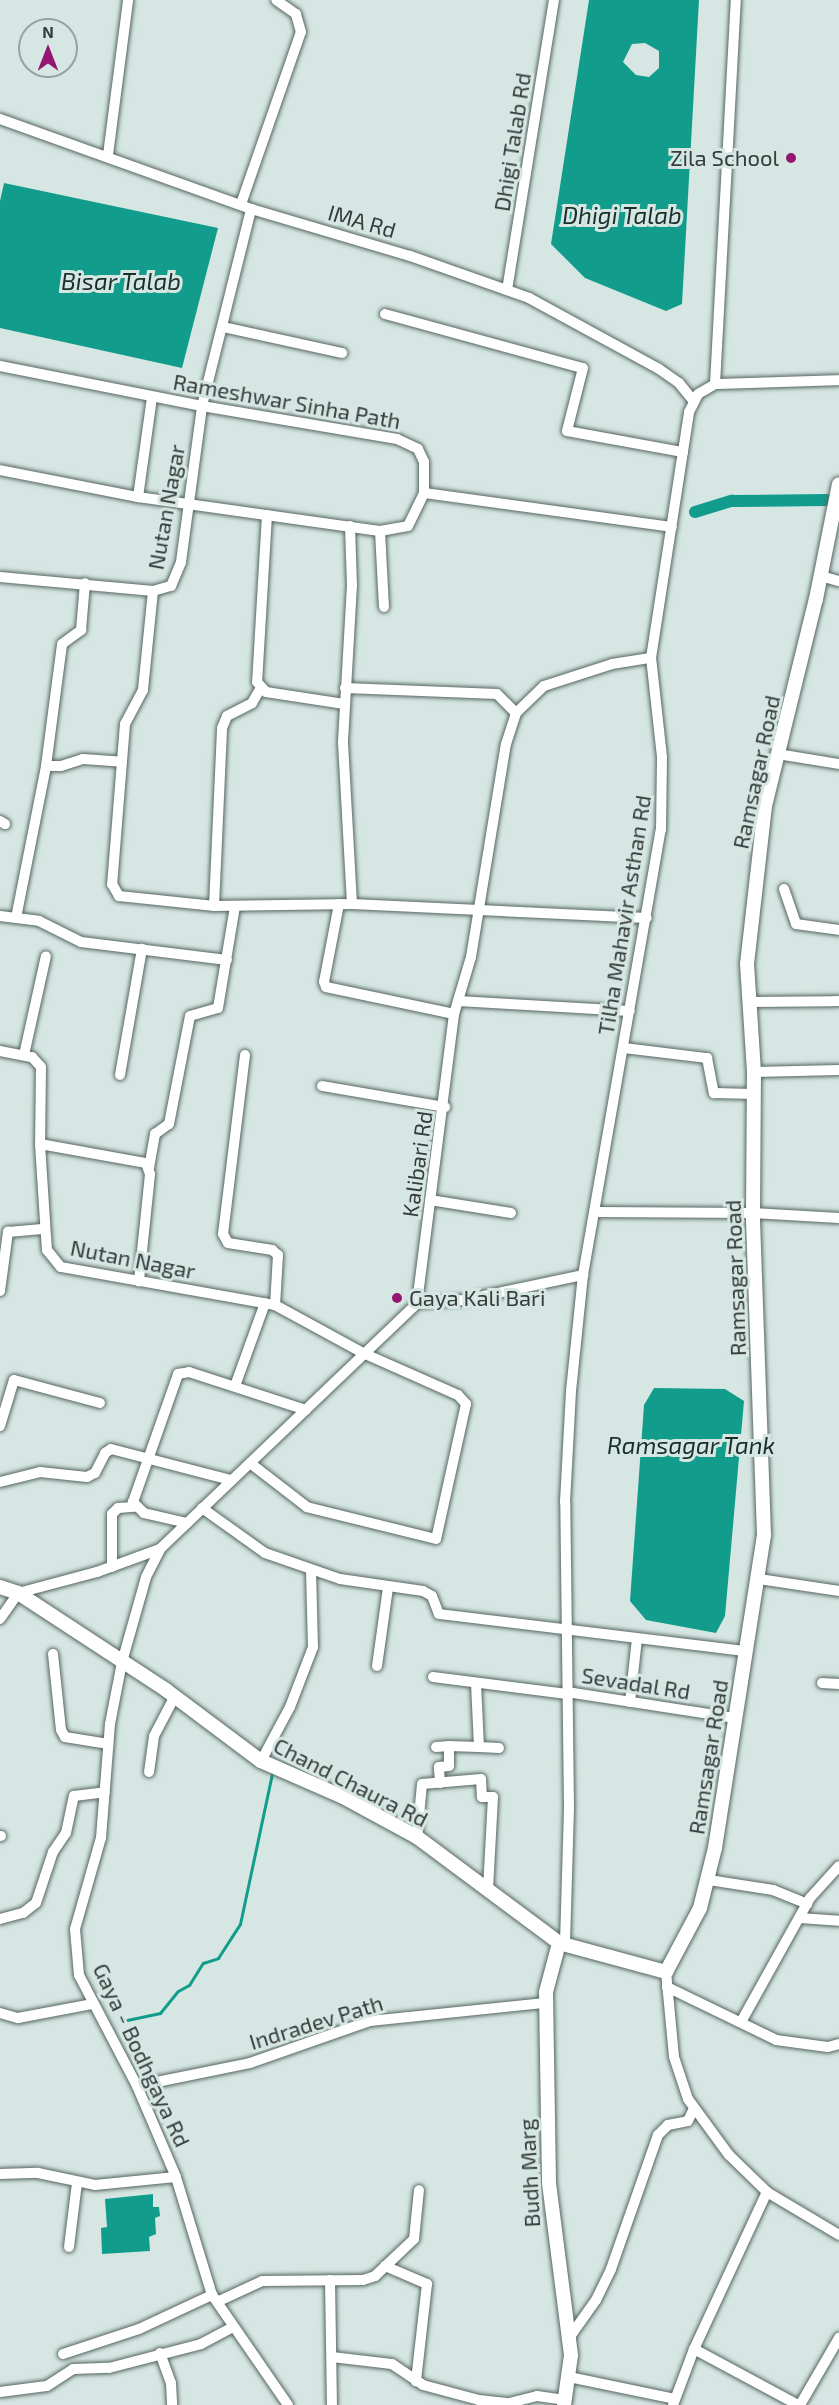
<!DOCTYPE html>
<html>
<head>
<meta charset="utf-8">
<style>
  body { margin:0 }
  #map { position:relative; width:839px; height:2405px; overflow:hidden; background:#d6e7e3; font-family:"Exo 2",sans-serif }
  div>[style] { position:absolute }
  [style*='--x'] { left:calc(var(--x)*1px); top:calc(var(--y)*1px); width:calc(var(--w)*1px); rotate:calc(var(--a)*1deg) }
  .water>* { inset:0; background:#129c8c }
  .stream>* { height:3px; margin:-1.5px; padding:0 1.5px; transform-origin:1.5px; border-radius:1.5px; background:#129c8c }
  .canal>* { height:12px; margin:-6px; padding:0 6px; transform-origin:6px; border-radius:6px; background:#129c8c }
  .roads { filter:drop-shadow(0 0 2px #566562) drop-shadow(0 0 2px #566562) }
  .minor>* { height:10px; margin:-5px; padding:0 5px; transform-origin:5px; border-radius:5px; background:#fff }
  .tertiary>* { height:14px; margin:-7px; padding:0 7px; transform-origin:7px; border-radius:7px; background:#fff }
  .dots>* { width:16px; height:16px; translate:-50% -50%; box-sizing:border-box; border:3px solid #d6e7e3; border-radius:50% }
  span { translate:-50% -50%; white-space:nowrap; text-align:center; line-height:1.15; -webkit-text-stroke:6px #d6e7e3; paint-order:stroke }
  .street-label { font-size:22px; color:#353c3b }
  .poi-label { font-size:22px; color:#353c3b }
  .right { translate:-100% -50%; text-align:right }
  .left { translate:0 -50%; text-align:left }
  .water-label { font-size:24px; color:#1a2f2b; font-style:italic }
  .north { position:absolute; left:18px; top:18px; width:60px; height:60px; box-sizing:border-box; background:#d6e7e3; border:2px solid #96a3a0; border-radius:50%; rotate:0deg; font-size:16px; font-weight:700; line-height:24px; text-align:center; color:#353c3b }
  .north::after { content:''; display:block; margin:auto; width:21px; height:27px; background:#941670; clip-path:polygon(50% 0,100% 100%,50% 72%,0 100%) }
</style>
</head>
<body>
<div id="map">
  <div class="water">
    <div style="clip-path:polygon(evenodd,589px 0,699px 0,682px 304px,666px 311px,585px 278px,551px 244px,589px 0,645px 43px,659px 51px,659px 68px,649px 77px,636px 75px,623px 62px,632px 44px,645px 43px)"></div>
    <div style="clip-path:polygon(4px 183px,218px 228px,182px 368px,0 328px,0 201px)"></div>
    <div style="clip-path:polygon(654px 1388px,725px 1389px,744px 1401px,725px 1616px,716px 1633px,646px 1620px,630px 1601px,644px 1405px)"></div>
    <div style="clip-path:polygon(153px 2194px,153px 2207px,159px 2207px,160px 2216px,155px 2218px,156px 2234px,149px 2237px,150px 2251px,102px 2254px,101px 2228px,107px 2227px,105px 2199px)"></div>
  </div>
  <div class="stream">
    <div style="--x:127;--y:2020;--w:34;--a:-12"></div>
    <div style="--x:160;--y:2013;--w:28;--a:-51"></div>
    <div style="--x:178;--y:1991;--w:13;--a:-29"></div>
    <div style="--x:189;--y:1985;--w:26;--a:-58"></div>
    <div style="--x:203;--y:1963;--w:16;--a:-18"></div>
    <div style="--x:218;--y:1958;--w:40;--a:-57.1"></div>
    <div style="--x:240;--y:1924;--w:153;--a:-78"></div>
  </div>
  <div class="canal">
    <div style="--x:695;--y:512;--w:39;--a:-17"></div>
    <div style="--x:732;--y:501;--w:95;--a:-0.6"></div>
  </div>
  <div class="roads">
    <div class="minor">
      <div style="--x:0;--y:119;--w:267;--a:19.7"></div>
      <div style="--x:251;--y:209;--w:166;--a:16.5"></div>
      <div style="--x:410;--y:256;--w:126;--a:19.4"></div>
      <div style="--x:529;--y:298;--w:148;--a:28.6"></div>
      <div style="--x:659;--y:369;--w:24;--a:35"></div>
      <div style="--x:679;--y:383;--w:22;--a:51"></div>
      <div style="--x:108;--y:155;--w:156;--a:-82.6"></div>
      <div style="--x:241;--y:204;--w:182;--a:-70.8"></div>
      <div style="--x:301;--y:32;--w:19;--a:-106"></div>
      <div style="--x:296;--y:14;--w:24;--a:-145"></div>
      <div style="--x:507;--y:290;--w:294;--a:-80.8"></div>
      <div style="--x:385;--y:314;--w:205;--a:15.3"></div>
      <div style="--x:583;--y:368;--w:65;--a:104.3"></div>
      <div style="--x:567;--y:431;--w:118;--a:10.3"></div>
      <div style="--x:223;--y:327;--w:122;--a:12.3"></div>
      <div style="--x:0;--y:366;--w:206;--a:11.2"></div>
      <div style="--x:202;--y:406;--w:198;--a:9.6"></div>
      <div style="--x:397;--y:439;--w:23;--a:25"></div>
      <div style="--x:418;--y:449;--w:14;--a:65"></div>
      <div style="--x:424;--y:462;--w:31;--a:90"></div>
      <div style="--x:424;--y:493;--w:250;--a:7.8"></div>
      <div style="--x:715;--y:384;--w:385;--a:-86.9"></div>
      <div style="--x:0;--y:470;--w:141;--a:11.1"></div>
      <div style="--x:138;--y:497;--w:244;--a:8"></div>
      <div style="--x:380;--y:531;--w:28;--a:-10"></div>
      <div style="--x:408;--y:526;--w:37;--a:-64"></div>
      <div style="--x:138;--y:497;--w:101;--a:-82"></div>
      <div style="--x:267;--y:515;--w:167;--a:93.4"></div>
      <div style="--x:257;--y:682;--w:13;--a:48"></div>
      <div style="--x:266;--y:692;--w:79;--a:8.7"></div>
      <div style="--x:350;--y:526;--w:59;--a:88.1"></div>
      <div style="--x:352;--y:585;--w:158;--a:93.3"></div>
      <div style="--x:343;--y:743;--w:161;--a:86.8"></div>
      <div style="--x:380;--y:531;--w:76;--a:87"></div>
      <div style="--x:821;--y:576;--w:19;--a:16"></div>
      <div style="--x:0;--y:577;--w:154;--a:5.2"></div>
      <div style="--x:153;--y:591;--w:19;--a:-16"></div>
      <div style="--x:171;--y:586;--w:26;--a:-67"></div>
      <div style="--x:181;--y:562;--w:157;--a:-82.3"></div>
      <div style="--x:202;--y:406;--w:203;--a:-76"></div>
      <div style="--x:153;--y:591;--w:100;--a:95.8"></div>
      <div style="--x:143;--y:690;--w:38;--a:118"></div>
      <div style="--x:125;--y:724;--w:161;--a:94.6"></div>
      <div style="--x:112;--y:884;--w:14;--a:60"></div>
      <div style="--x:119;--y:896;--w:96;--a:6"></div>
      <div style="--x:214;--y:906;--w:178;--a:-87.4"></div>
      <div style="--x:222;--y:728;--w:13;--a:-67"></div>
      <div style="--x:227;--y:716;--w:28;--a:-27"></div>
      <div style="--x:252;--y:703;--w:16;--a:-60"></div>
      <div style="--x:345;--y:688;--w:152;--a:2.3"></div>
      <div style="--x:497;--y:694;--w:27;--a:45"></div>
      <div style="--x:778;--y:754;--w:62;--a:9.3"></div>
      <div style="--x:46;--y:766;--w:15;--a:0"></div>
      <div style="--x:61;--y:766;--w:23;--a:-18"></div>
      <div style="--x:83;--y:759;--w:39;--a:4"></div>
      <div style="--x:0;--y:821;--w:6;--a:31"></div>
      <div style="--x:784;--y:889;--w:37;--a:71"></div>
      <div style="--x:796;--y:924;--w:43;--a:7.9"></div>
      <div style="--x:339;--y:904;--w:79;--a:100.9"></div>
      <div style="--x:324;--y:982;--w:5;--a:68"></div>
      <div style="--x:326;--y:987;--w:131;--a:11.9"></div>
      <div style="--x:214;--y:906;--w:138;--a:-0.8"></div>
      <div style="--x:352;--y:904;--w:295;--a:2.7"></div>
      <div style="--x:0;--y:916;--w:39;--a:7"></div>
      <div style="--x:39;--y:921;--w:47;--a:26.6"></div>
      <div style="--x:81;--y:942;--w:147;--a:7"></div>
      <div style="--x:16;--y:918;--w:155;--a:-78.8"></div>
      <div style="--x:46;--y:766;--w:123;--a:-82.5"></div>
      <div style="--x:62;--y:644;--w:24;--a:-36"></div>
      <div style="--x:81;--y:630;--w:47;--a:-85.1"></div>
      <div style="--x:458;--y:1001;--w:172;--a:3.3"></div>
      <div style="--x:749;--y:1002;--w:90;--a:-0.6"></div>
      <div style="--x:624;--y:1048;--w:84;--a:6.9"></div>
      <div style="--x:707;--y:1058;--w:36;--a:79"></div>
      <div style="--x:714;--y:1093;--w:40;--a:1.4"></div>
      <div style="--x:0;--y:1051;--w:33;--a:11"></div>
      <div style="--x:32;--y:1057;--w:13;--a:48"></div>
      <div style="--x:41;--y:1067;--w:77;--a:90.7"></div>
      <div style="--x:40;--y:1144;--w:92;--a:86.3"></div>
      <div style="--x:46;--y:1236;--w:14;--a:86"></div>
      <div style="--x:47;--y:1250;--w:22;--a:51"></div>
      <div style="--x:61;--y:1267;--w:217;--a:10.1"></div>
      <div style="--x:275;--y:1305;--w:100;--a:28.6"></div>
      <div style="--x:363;--y:1353;--w:104;--a:23.9"></div>
      <div style="--x:458;--y:1395;--w:12;--a:48"></div>
      <div style="--x:466;--y:1404;--w:138;--a:102.5"></div>
      <div style="--x:436;--y:1539;--w:133;--a:-166.1"></div>
      <div style="--x:307;--y:1507;--w:72;--a:-142.3"></div>
      <div style="--x:24;--y:1055;--w:101;--a:-77.5"></div>
      <div style="--x:245;--y:1055;--w:180;--a:97"></div>
      <div style="--x:223;--y:1234;--w:10;--a:61"></div>
      <div style="--x:228;--y:1243;--w:45;--a:9"></div>
      <div style="--x:272;--y:1250;--w:8;--a:40"></div>
      <div style="--x:278;--y:1255;--w:50;--a:93.4"></div>
      <div style="--x:754;--y:1072;--w:85;--a:-1.3"></div>
      <div style="--x:120;--y:1075;--w:128;--a:-80.1"></div>
      <div style="--x:322;--y:1086;--w:125;--a:9.7"></div>
      <div style="--x:40;--y:1144;--w:108;--a:10.2"></div>
      <div style="--x:146;--y:1163;--w:12;--a:70"></div>
      <div style="--x:150;--y:1174;--w:108;--a:95.9"></div>
      <div style="--x:149;--y:1168;--w:35;--a:-80"></div>
      <div style="--x:155;--y:1134;--w:17;--a:-36"></div>
      <div style="--x:169;--y:1124;--w:110;--a:-79"></div>
      <div style="--x:190;--y:1016;--w:29;--a:-16"></div>
      <div style="--x:218;--y:1008;--w:103;--a:-80.5"></div>
      <div style="--x:430;--y:1200;--w:82;--a:9.1"></div>
      <div style="--x:595;--y:1212;--w:158;--a:0.4"></div>
      <div style="--x:753;--y:1213;--w:86;--a:3.3"></div>
      <div style="--x:0;--y:1291;--w:60;--a:-82.3"></div>
      <div style="--x:8;--y:1232;--w:37;--a:-5"></div>
      <div style="--x:417;--y:1303;--w:47;--a:-3.7"></div>
      <div style="--x:464;--y:1300;--w:122;--a:-11.9"></div>
      <div style="--x:235;--y:1386;--w:88;--a:-70.1"></div>
      <div style="--x:0;--y:1426;--w:48;--a:-73.1"></div>
      <div style="--x:14;--y:1380;--w:89;--a:15"></div>
      <div style="--x:0;--y:1482;--w:41;--a:-14"></div>
      <div style="--x:40;--y:1472;--w:47;--a:6.1"></div>
      <div style="--x:87;--y:1477;--w:9;--a:-27"></div>
      <div style="--x:95;--y:1473;--w:22;--a:-63"></div>
      <div style="--x:105;--y:1453;--w:7;--a:-34"></div>
      <div style="--x:111;--y:1449;--w:124;--a:14.5"></div>
      <div style="--x:202;--y:1508;--w:77;--a:35.5"></div>
      <div style="--x:265;--y:1553;--w:79;--a:19.1"></div>
      <div style="--x:340;--y:1579;--w:84;--a:8.2"></div>
      <div style="--x:423;--y:1591;--w:10;--a:29"></div>
      <div style="--x:432;--y:1596;--w:19;--a:69"></div>
      <div style="--x:439;--y:1614;--w:309;--a:6.9"></div>
      <div style="--x:187;--y:1523;--w:44;--a:-166.9"></div>
      <div style="--x:144;--y:1513;--w:16;--a:-135"></div>
      <div style="--x:133;--y:1502;--w:136;--a:-70.6"></div>
      <div style="--x:178;--y:1374;--w:11;--a:-10"></div>
      <div style="--x:189;--y:1372;--w:123;--a:18"></div>
      <div style="--x:112;--y:1567;--w:53;--a:-90"></div>
      <div style="--x:112;--y:1514;--w:8;--a:-45"></div>
      <div style="--x:118;--y:1508;--w:16;--a:-4"></div>
      <div style="--x:759;--y:1579;--w:81;--a:8.5"></div>
      <div style="--x:0;--y:1619;--w:32;--a:-55"></div>
      <div style="--x:18;--y:1593;--w:82;--a:-14.9"></div>
      <div style="--x:97;--y:1572;--w:67;--a:-20.1"></div>
      <div style="--x:53;--y:1654;--w:76;--a:84"></div>
      <div style="--x:61;--y:1730;--w:8;--a:60"></div>
      <div style="--x:65;--y:1737;--w:44;--a:9.2"></div>
      <div style="--x:377;--y:1666;--w:79;--a:-82"></div>
      <div style="--x:433;--y:1677;--w:135;--a:7.2"></div>
      <div style="--x:822;--y:1683;--w:17;--a:3"></div>
      <div style="--x:567;--y:1692;--w:169;--a:8.8"></div>
      <div style="--x:630;--y:1702;--w:63;--a:-83.7"></div>
      <div style="--x:436;--y:1747;--w:13;--a:-4"></div>
      <div style="--x:479;--y:1747;--w:20;--a:3"></div>
      <div style="--x:261;--y:1761;--w:61;--a:-61.8"></div>
      <div style="--x:290;--y:1707;--w:64;--a:-69"></div>
      <div style="--x:313;--y:1647;--w:76;--a:-91.5"></div>
      <div style="--x:149;--y:1772;--w:36;--a:-82"></div>
      <div style="--x:154;--y:1736;--w:45;--a:-62.3"></div>
      <div style="--x:440;--y:1783;--w:16;--a:-94"></div>
      <div style="--x:439;--y:1767;--w:10;--a:-6"></div>
      <div style="--x:449;--y:1766;--w:20;--a:-90"></div>
      <div style="--x:449;--y:1746;--w:30;--a:2"></div>
      <div style="--x:479;--y:1747;--w:64;--a:-92.7"></div>
      <div style="--x:0;--y:1836;--w:1;--a:0"></div>
      <div style="--x:417;--y:1837;--w:53;--a:-84.6"></div>
      <div style="--x:422;--y:1784;--w:59;--a:-4.8"></div>
      <div style="--x:481;--y:1779;--w:18;--a:87"></div>
      <div style="--x:482;--y:1797;--w:11;--a:0"></div>
      <div style="--x:493;--y:1797;--w:92;--a:93.1"></div>
      <div style="--x:709;--y:1880;--w:65;--a:8.9"></div>
      <div style="--x:773;--y:1890;--w:37;--a:22"></div>
      <div style="--x:800;--y:1918;--w:39;--a:4"></div>
      <div style="--x:0;--y:1919;--w:24;--a:-15"></div>
      <div style="--x:23;--y:1913;--w:16;--a:-38"></div>
      <div style="--x:36;--y:1903;--w:54;--a:-71.6"></div>
      <div style="--x:53;--y:1852;--w:23;--a:-56"></div>
      <div style="--x:66;--y:1833;--w:38;--a:-78"></div>
      <div style="--x:74;--y:1796;--w:31;--a:-7"></div>
      <div style="--x:565;--y:1943;--w:135;--a:-88.3"></div>
      <div style="--x:569;--y:1808;--w:306;--a:-90.7"></div>
      <div style="--x:565;--y:1502;--w:111;--a:-86.9"></div>
      <div style="--x:571;--y:1391;--w:117;--a:-84.1"></div>
      <div style="--x:583;--y:1275;--w:452;--a:-80.1"></div>
      <div style="--x:661;--y:830;--w:73;--a:-89.2"></div>
      <div style="--x:662;--y:757;--w:100;--a:-96.3"></div>
      <div style="--x:651;--y:658;--w:249;--a:-81.2"></div>
      <div style="--x:689;--y:412;--w:20;--a:-63"></div>
      <div style="--x:698;--y:394;--w:20;--a:-30"></div>
      <div style="--x:715;--y:384;--w:124;--a:-1.8"></div>
      <div style="--x:666;--y:1972;--w:85;--a:84.6"></div>
      <div style="--x:674;--y:2057;--w:44;--a:71.6"></div>
      <div style="--x:688;--y:2099;--w:69;--a:53.8"></div>
      <div style="--x:729;--y:2155;--w:53;--a:44.2"></div>
      <div style="--x:767;--y:2192;--w:84;--a:30.8"></div>
      <div style="--x:667;--y:1987;--w:121;--a:25.9"></div>
      <div style="--x:776;--y:2040;--w:52;--a:7.7"></div>
      <div style="--x:828;--y:2047;--w:11;--a:-15"></div>
      <div style="--x:0;--y:2013;--w:19;--a:16"></div>
      <div style="--x:18;--y:2018;--w:75;--a:-10.7"></div>
      <div style="--x:741;--y:2022;--w:142;--a:-60.9"></div>
      <div style="--x:810;--y:1898;--w:43;--a:-47.8"></div>
      <div style="--x:137;--y:2086;--w:115;--a:-11.5"></div>
      <div style="--x:250;--y:2063;--w:127;--a:-19.3"></div>
      <div style="--x:370;--y:2021;--w:176;--a:-5.9"></div>
      <div style="--x:0;--y:2174;--w:38;--a:-2"></div>
      <div style="--x:38;--y:2173;--w:58;--a:11.9"></div>
      <div style="--x:95;--y:2185;--w:81;--a:-5.6"></div>
      <div style="--x:69;--y:2247;--w:64;--a:-82.9"></div>
      <div style="--x:385;--y:2266;--w:46;--a:23.2"></div>
      <div style="--x:427;--y:2284;--w:98;--a:96.5"></div>
      <div style="--x:330;--y:2280;--w:125;--a:89.1"></div>
      <div style="--x:219;--y:2301;--w:47;--a:-24.9"></div>
      <div style="--x:262;--y:2281;--w:101;--a:-0.6"></div>
      <div style="--x:363;--y:2280;--w:13;--a:-18"></div>
      <div style="--x:375;--y:2276;--w:54;--a:-43.5"></div>
      <div style="--x:414;--y:2239;--w:49;--a:-84.2"></div>
      <div style="--x:569;--y:2338;--w:47;--a:-54.6"></div>
      <div style="--x:596;--y:2300;--w:34;--a:-64"></div>
      <div style="--x:611;--y:2269;--w:142;--a:-70.7"></div>
      <div style="--x:658;--y:2135;--w:14;--a:-45"></div>
      <div style="--x:668;--y:2125;--w:20;--a:-11"></div>
      <div style="--x:688;--y:2121;--w:14;--a:-65"></div>
      <div style="--x:694;--y:2349;--w:118;--a:28.3"></div>
      <div style="--x:160;--y:2353;--w:32;--a:70"></div>
      <div style="--x:171;--y:2383;--w:22;--a:87"></div>
      <div style="--x:63;--y:2354;--w:80;--a:-18.2"></div>
      <div style="--x:139;--y:2329;--w:81;--a:-25"></div>
      <div style="--x:332;--y:2357;--w:60;--a:6.7"></div>
      <div style="--x:392;--y:2364;--w:37;--a:34"></div>
      <div style="--x:423;--y:2385;--w:58;--a:15"></div>
      <div style="--x:479;--y:2400;--w:30;--a:6"></div>
      <div style="--x:509;--y:2403;--w:29;--a:-14"></div>
      <div style="--x:537;--y:2396;--w:28;--a:8"></div>
      <div style="--x:569;--y:2377;--w:108;--a:11.7"></div>
      <div style="--x:0;--y:2392;--w:47;--a:-7.3"></div>
      <div style="--x:47;--y:2386;--w:31;--a:-33"></div>
      <div style="--x:73;--y:2369;--w:36;--a:-2"></div>
      <div style="--x:109;--y:2368;--w:95;--a:-14.6"></div>
      <div style="--x:201;--y:2344;--w:36;--a:-28"></div>
      <div style="--x:288;--y:2405;--w:134;--a:-124.6"></div>
      <div style="--x:212;--y:2295;--w:123;--a:-107"></div>
      <div style="--x:176;--y:2177;--w:99;--a:-113.2"></div>
      <div style="--x:137;--y:2086;--w:125;--a:-117.6"></div>
      <div style="--x:79;--y:1975;--w:46;--a:-95"></div>
      <div style="--x:75;--y:1929;--w:95;--a:-74.1"></div>
      <div style="--x:101;--y:1838;--w:114;--a:-85.5"></div>
      <div style="--x:110;--y:1724;--w:63;--a:-79"></div>
      <div style="--x:122;--y:1662;--w:88;--a:-74.2"></div>
      <div style="--x:146;--y:1577;--w:31;--a:-63"></div>
      <div style="--x:160;--y:1549;--w:356;--a:-43.7"></div>
      <div style="--x:417;--y:1303;--w:291;--a:-82.7"></div>
      <div style="--x:454;--y:1014;--w:59;--a:-73.4"></div>
      <div style="--x:471;--y:957;--w:216;--a:-80.7"></div>
      <div style="--x:506;--y:744;--w:33;--a:-72"></div>
      <div style="--x:516;--y:713;--w:39;--a:-44"></div>
      <div style="--x:544;--y:686;--w:71;--a:-17.9"></div>
      <div style="--x:612;--y:664;--w:39;--a:-9"></div>
      <div style="--x:673;--y:2405;--w:60;--a:-69.4"></div>
      <div style="--x:694;--y:2349;--w:173;--a:-65.1"></div>
      <div style="--x:800;--y:2405;--w:78;--a:-59.8"></div>
    </div>
    <div class="tertiary">
      <div style="--x:0;--y:1587;--w:19;--a:18"></div>
      <div style="--x:18;--y:1593;--w:177;--a:33.2"></div>
      <div style="--x:166;--y:1690;--w:119;--a:36.8"></div>
      <div style="--x:261;--y:1761;--w:90;--a:23.7"></div>
      <div style="--x:343;--y:1797;--w:84;--a:28.4"></div>
      <div style="--x:417;--y:1837;--w:177;--a:36.7"></div>
      <div style="--x:564;--y:2405;--w:50;--a:-82"></div>
      <div style="--x:571;--y:2355;--w:173;--a:-97.3"></div>
      <div style="--x:549;--y:2183;--w:191;--a:-90.9"></div>
      <div style="--x:546;--y:1992;--w:51;--a:-75.1"></div>
      <div style="--x:559;--y:1943;--w:111;--a:15.2"></div>
      <div style="--x:666;--y:1972;--w:72;--a:-62"></div>
      <div style="--x:700;--y:1908;--w:62;--a:-76"></div>
      <div style="--x:715;--y:1848;--w:317;--a:-81.1"></div>
      <div style="--x:764;--y:1535;--w:322;--a:-92"></div>
      <div style="--x:753;--y:1213;--w:141;--a:-89.6"></div>
      <div style="--x:754;--y:1072;--w:108;--a:-93.7"></div>
      <div style="--x:747;--y:964;--w:159;--a:-83.5"></div>
      <div style="--x:765;--y:806;--w:213;--a:-76.2"></div>
      <div style="--x:816;--y:599;--w:117;--a:-78.7"></div>
    </div>
  </div>
  <div class="dots">
    <div style="left:791px;top:158px;background:#941670"></div>
    <div style="left:397px;top:1298px;background:#941670"></div>
  </div>
  <div class="street-label">
    <span style="left:512px;top:142px;rotate:-81deg">Dhigi Talab Rd</span>
    <span style="left:362px;top:221px;rotate:16deg">IMA Rd</span>
    <span style="left:287px;top:401px;rotate:10deg">Rameshwar Sinha Path</span>
    <span style="left:166px;top:507px;rotate:-80deg">Nutan Nagar</span>
    <span style="left:756px;top:772px;rotate:-78deg">Ramsagar Road</span>
    <span style="left:624px;top:915px;rotate:-81deg">Tilha Mahavir Asthan Rd</span>
    <span style="left:417px;top:1164px;rotate:-82deg">Kalibari Rd</span>
    <span style="left:133px;top:1259px;rotate:11deg">Nutan Nagar</span>
    <span style="left:735px;top:1278px;rotate:-92deg">Ramsagar Road</span>
    <span style="left:636px;top:1683px;rotate:9deg">Sevadal Rd</span>
    <span style="left:708px;top:1757px;rotate:-81deg">Ramsagar Road</span>
    <span style="left:351px;top:1782px;rotate:27deg">Chand Chaura Rd</span>
    <span style="left:316px;top:2022px;rotate:-17deg">Indradev Path</span>
    <span style="left:142px;top:2055px;rotate:65deg">Gaya - Bodhgaya Rd</span>
    <span style="left:529px;top:2173px;rotate:-93deg">Budh Marg</span>
  </div>
  <div class="poi-label">
    <span class="right" style="left:779px;top:158px">Zila School</span>
    <span class="left" style="left:409px;top:1298px">Gaya Kali Bari</span>
  </div>
  <div class="water-label">
    <span style="left:622px;top:215px">Dhigi Talab</span>
    <span style="left:121px;top:281px">Bisar Talab</span>
    <span style="left:691px;top:1445px">Ramsagar Tank</span>
  </div>
  <div class="north">N</div>
</div>
</body>
</html>
